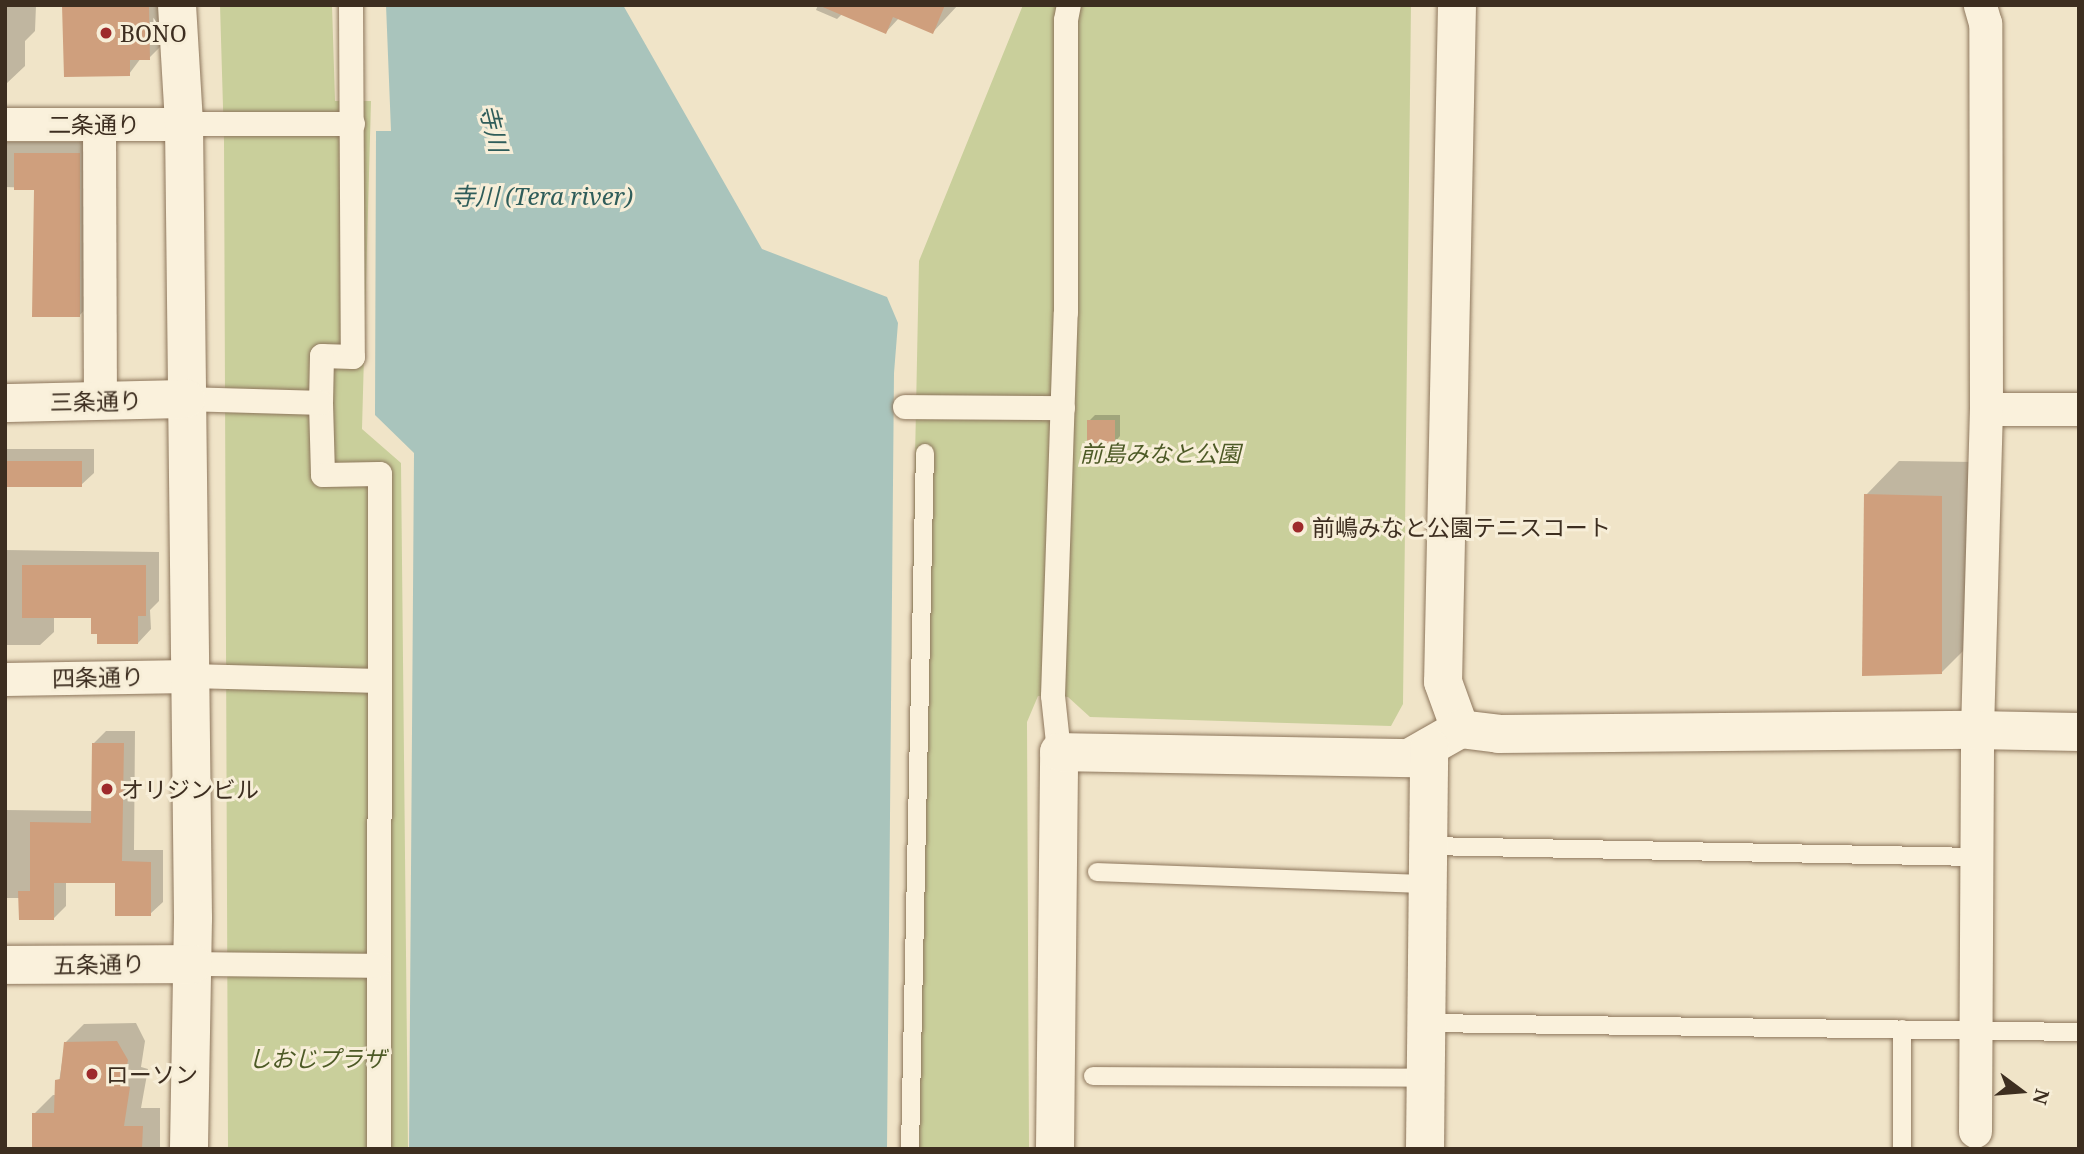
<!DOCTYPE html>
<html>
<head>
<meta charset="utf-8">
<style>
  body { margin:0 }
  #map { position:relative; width:2084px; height:1154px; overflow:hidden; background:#f0e4c8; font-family:"Noto Serif","Noto Sans JP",serif }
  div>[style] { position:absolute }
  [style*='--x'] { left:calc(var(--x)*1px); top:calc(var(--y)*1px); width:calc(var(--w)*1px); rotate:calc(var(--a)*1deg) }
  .green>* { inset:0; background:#c9cf9b }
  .water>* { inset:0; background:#a9c4bc }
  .shadow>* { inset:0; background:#0003 }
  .building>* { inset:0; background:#cf9f7d }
  .roads { filter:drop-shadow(0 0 2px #8d765c) drop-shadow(0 0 2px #8d765c) }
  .service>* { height:18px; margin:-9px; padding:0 9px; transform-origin:9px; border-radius:9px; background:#faf1dc }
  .pedestrian>* { height:24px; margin:-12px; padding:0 12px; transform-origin:12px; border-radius:12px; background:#faf1dc }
  .minor>* { height:33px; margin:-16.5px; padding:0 16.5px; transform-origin:16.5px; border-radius:16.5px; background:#faf1dc }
  .tertiary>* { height:38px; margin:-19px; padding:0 19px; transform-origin:19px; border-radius:19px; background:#faf1dc }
  .dots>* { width:19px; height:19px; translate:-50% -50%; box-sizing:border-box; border:4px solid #f7eed8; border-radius:50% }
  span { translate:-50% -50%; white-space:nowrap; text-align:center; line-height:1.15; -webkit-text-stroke:6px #f7eed8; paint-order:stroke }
  .poi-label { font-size:23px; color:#3d2e20 }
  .left { translate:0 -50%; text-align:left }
  .street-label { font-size:23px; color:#3d2e20 }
  .park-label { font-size:23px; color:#4d5a26; font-style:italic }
  .water-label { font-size:24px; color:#2f5d5a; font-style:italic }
  .frame { position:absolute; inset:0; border:7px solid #3d2e20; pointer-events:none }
  .north { position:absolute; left:1986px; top:1056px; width:70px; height:70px; -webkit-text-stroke:5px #f7eed8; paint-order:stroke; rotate:106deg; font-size:19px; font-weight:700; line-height:28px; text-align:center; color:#3d2e20 }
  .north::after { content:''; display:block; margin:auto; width:24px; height:32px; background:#3d2e20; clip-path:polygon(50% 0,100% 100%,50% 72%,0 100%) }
</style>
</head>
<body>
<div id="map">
  <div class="green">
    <div style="clip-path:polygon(220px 5px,332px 5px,335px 101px,371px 101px,362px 429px,401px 463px,408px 1149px,228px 1149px,224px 141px)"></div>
    <div style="clip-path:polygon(1023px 5px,1411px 5px,1403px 704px,1391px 726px,1090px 717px,1068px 697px,1038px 696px,1027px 722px,1029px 1149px,901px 1149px,919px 261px)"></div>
  </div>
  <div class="water">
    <div style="clip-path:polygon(386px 5px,623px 5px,762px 249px,887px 297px,898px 323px,894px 373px,887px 1149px,409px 1149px,414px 453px,375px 415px,376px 131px,391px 131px)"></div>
  </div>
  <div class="shadow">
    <div style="clip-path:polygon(5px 5px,36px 5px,35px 31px,25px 41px,25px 66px,6px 84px)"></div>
    <div style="clip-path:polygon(64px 5px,161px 5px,161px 46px,149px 58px,141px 58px,129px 74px)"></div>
    <div style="clip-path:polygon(818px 5px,958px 5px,933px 32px,899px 18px,886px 32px,842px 14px,837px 19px,816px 10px)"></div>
    <div style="clip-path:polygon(5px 142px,91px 142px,91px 303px,79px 316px,36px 188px,5px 187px)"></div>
    <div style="clip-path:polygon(1095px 415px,1120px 415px,1120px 436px,1115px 442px,1089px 421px)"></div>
    <div style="clip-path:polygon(5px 449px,94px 449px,94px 473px,81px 485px,5px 486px)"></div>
    <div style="clip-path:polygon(1899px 461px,1975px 462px,1975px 639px,1941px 673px,1866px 495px)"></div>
    <div style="clip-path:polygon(5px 550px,159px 552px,159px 601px,150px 610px,151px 629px,138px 643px,99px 632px,93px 616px,54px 616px,54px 632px,40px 645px,5px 645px)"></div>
    <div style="clip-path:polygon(106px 731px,135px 731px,134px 850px,163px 850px,163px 902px,150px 914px,117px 881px,66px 881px,66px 906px,54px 918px,20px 898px,5px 898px,5px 810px,93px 811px,94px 743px)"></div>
    <div style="clip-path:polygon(136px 1023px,145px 1041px,141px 1067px,148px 1069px,141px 1108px,160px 1108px,160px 1149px,34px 1149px,34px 1114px,53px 1095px,57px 1095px,65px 1043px,84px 1024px)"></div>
  </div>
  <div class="building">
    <div style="clip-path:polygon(62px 5px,149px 5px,150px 60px,130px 60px,130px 76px,64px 77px)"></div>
    <div style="clip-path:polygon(818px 5px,945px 5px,933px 34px,893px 17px,886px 34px)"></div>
    <div style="clip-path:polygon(14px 153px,80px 153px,80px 317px,32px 317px,34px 190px,14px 190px)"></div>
    <div style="clip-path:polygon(1087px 420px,1115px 420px,1115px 443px,1087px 444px)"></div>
    <div style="clip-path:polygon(6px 461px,82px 461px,82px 487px,6px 487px)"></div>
    <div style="clip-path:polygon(1864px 494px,1942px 496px,1942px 674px,1862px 676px)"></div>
    <div style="clip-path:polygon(22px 565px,146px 565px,146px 616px,138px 616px,138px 644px,97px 644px,97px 634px,91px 634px,91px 618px,22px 618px)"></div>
    <div style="clip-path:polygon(92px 743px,124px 743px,122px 861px,151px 862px,151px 916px,115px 916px,115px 883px,54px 883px,54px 920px,19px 920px,18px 891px,30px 891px,30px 822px,91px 823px)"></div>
    <div style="clip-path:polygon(117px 1041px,128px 1060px,123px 1085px,130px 1087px,124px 1126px,143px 1126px,142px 1149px,32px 1149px,32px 1113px,54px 1113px,55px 1080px,60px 1079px,64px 1042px)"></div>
  </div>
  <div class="roads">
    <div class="service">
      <div style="--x:1428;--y:846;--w:548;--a:1.15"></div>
      <div style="--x:1097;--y:872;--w:331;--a:2.1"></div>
      <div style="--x:1427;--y:1023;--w:652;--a:0.79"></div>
      <div style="--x:1902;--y:1029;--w:120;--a:90"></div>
      <div style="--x:1093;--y:1076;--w:333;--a:0.3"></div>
      <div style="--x:910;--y:1149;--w:696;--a:-88.77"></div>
    </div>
    <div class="pedestrian">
      <div style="--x:351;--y:5;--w:352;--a:89.7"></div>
      <div style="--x:353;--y:357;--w:31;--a:-178"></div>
      <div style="--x:322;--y:356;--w:47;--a:91.2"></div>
      <div style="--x:321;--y:403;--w:72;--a:88.4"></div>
      <div style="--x:323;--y:475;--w:57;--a:-1"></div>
      <div style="--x:380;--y:474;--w:675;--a:90.08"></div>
      <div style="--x:184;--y:124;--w:169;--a:0"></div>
      <div style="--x:186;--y:399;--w:135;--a:1.7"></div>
      <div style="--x:905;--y:407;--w:158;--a:0.4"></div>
      <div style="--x:190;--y:676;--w:190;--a:1.5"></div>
      <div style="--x:1059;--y:752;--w:56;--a:-96.1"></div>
      <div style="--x:1053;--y:696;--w:383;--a:-88.1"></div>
      <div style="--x:1066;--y:313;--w:293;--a:-90"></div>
      <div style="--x:1066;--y:20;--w:15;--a:-79"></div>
      <div style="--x:193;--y:964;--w:186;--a:0.6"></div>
    </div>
    <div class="minor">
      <div style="--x:5;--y:124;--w:179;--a:0"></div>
      <div style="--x:99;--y:124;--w:277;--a:89.8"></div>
      <div style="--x:1986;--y:409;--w:93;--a:0"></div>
      <div style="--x:5;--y:679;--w:185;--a:-0.9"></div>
      <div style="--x:1975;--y:1131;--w:401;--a:-89.7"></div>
      <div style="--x:1977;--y:730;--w:321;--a:-88.4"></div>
      <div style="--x:1986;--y:409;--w:386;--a:-90.1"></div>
      <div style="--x:1985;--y:23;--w:19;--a:-106"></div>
    </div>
    <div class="tertiary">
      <div style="--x:177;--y:5;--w:119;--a:86.6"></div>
      <div style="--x:184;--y:124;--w:794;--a:89.35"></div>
      <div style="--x:193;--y:918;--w:231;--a:91"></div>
      <div style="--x:1457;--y:5;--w:677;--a:91.18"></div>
      <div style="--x:1443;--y:682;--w:50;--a:70.1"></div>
      <div style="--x:5;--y:403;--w:181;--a:-1.3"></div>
      <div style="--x:5;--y:965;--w:188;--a:-0.3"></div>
      <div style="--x:1055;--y:1149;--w:397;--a:-89.4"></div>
      <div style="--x:1059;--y:752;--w:350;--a:1"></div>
      <div style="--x:1409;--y:758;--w:59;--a:-29.6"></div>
      <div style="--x:1460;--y:729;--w:38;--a:7"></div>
      <div style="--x:1498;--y:734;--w:479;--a:-0.5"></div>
      <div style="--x:1977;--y:730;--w:102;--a:1.1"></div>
      <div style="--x:1425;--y:1149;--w:402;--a:-89.4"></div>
    </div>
  </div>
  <div class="dots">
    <div style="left:106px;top:33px;background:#9e2a2b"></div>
    <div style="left:1298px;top:527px;background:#9e2a2b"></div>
    <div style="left:107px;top:789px;background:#9e2a2b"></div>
    <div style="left:92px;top:1074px;background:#9e2a2b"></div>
  </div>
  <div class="poi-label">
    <span class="left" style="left:120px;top:33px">BONO</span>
    <span class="left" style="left:1312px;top:527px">前嶋みなと公園テニスコート</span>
    <span class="left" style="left:121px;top:789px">オリジンビル</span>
    <span class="left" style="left:106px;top:1074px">ローソン</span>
  </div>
  <div class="street-label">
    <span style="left:94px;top:124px">二条通り</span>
    <span style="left:96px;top:401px;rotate:-1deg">三条通り</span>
    <span style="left:98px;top:677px;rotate:-1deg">四条通り</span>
    <span style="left:99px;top:964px;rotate:-1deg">五条通り</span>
  </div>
  <div class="park-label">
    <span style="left:1160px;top:453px">前島みなと公園</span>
    <span style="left:317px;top:1058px">しおじプラザ</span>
  </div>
  <div class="water-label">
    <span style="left:494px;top:128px;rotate:76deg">寺川</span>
    <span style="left:542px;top:196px">寺川 (Tera river)</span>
  </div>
  <div class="frame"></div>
  <div class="north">N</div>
</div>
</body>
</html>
